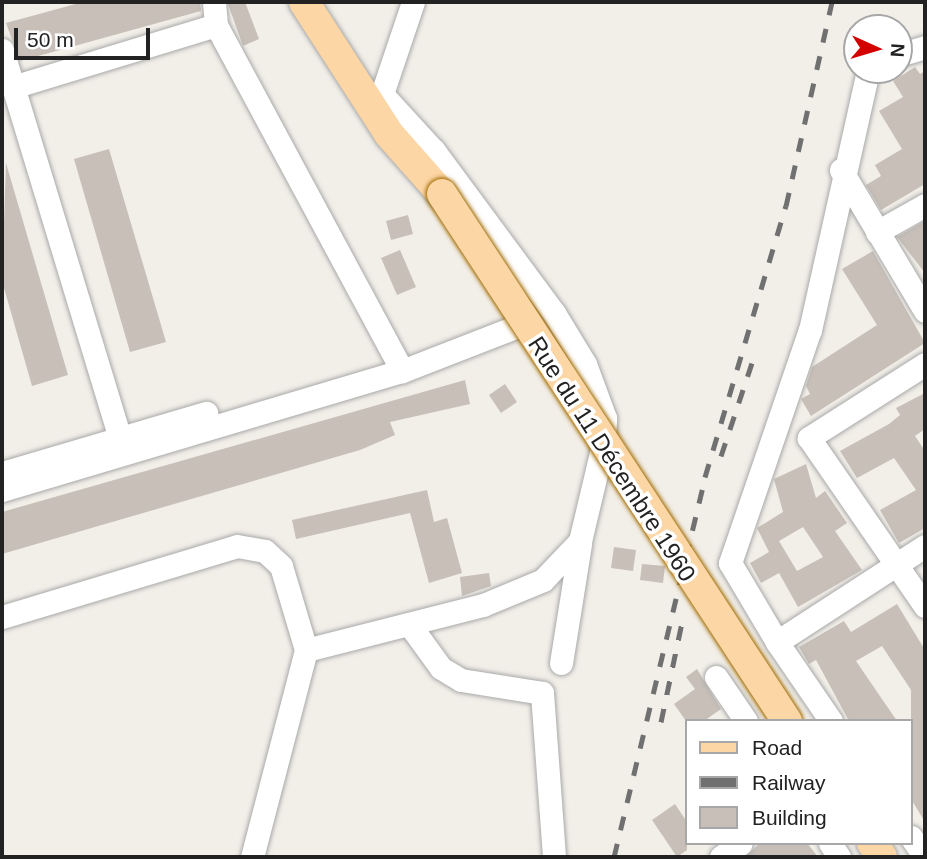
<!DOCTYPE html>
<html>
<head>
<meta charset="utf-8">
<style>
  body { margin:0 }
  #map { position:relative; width:927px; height:859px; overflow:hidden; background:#f2efe9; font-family:Helvetica,sans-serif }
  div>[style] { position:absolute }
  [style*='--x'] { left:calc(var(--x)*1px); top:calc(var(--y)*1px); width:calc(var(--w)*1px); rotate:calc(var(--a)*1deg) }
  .building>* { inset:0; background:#c7bfb8 }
  .roads { filter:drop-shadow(0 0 2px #a9a9a9) drop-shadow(0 0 2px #a9a9a9) }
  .minor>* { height:23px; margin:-11.5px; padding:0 11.5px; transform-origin:11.5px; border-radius:11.5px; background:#fff }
  .major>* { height:30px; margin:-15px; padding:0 15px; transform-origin:15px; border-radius:15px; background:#fcd6a4 }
  .rail>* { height:5px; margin-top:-2.5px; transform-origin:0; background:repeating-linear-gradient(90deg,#707070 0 14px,transparent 0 28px) }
  .bridges { filter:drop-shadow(0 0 2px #a06b00) drop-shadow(0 0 2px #a06b00) }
  .major-bridge>* { height:30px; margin:-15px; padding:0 15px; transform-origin:15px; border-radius:15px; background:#fcd6a4 }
  span { translate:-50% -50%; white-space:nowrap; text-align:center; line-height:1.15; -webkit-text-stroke:7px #fff; paint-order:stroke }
  .street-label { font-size:24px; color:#222 }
  .frame { position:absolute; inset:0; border:4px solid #222; pointer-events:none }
  .legend { position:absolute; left:685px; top:719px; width:228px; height:126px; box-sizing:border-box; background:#fff; border:2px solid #a7a7a7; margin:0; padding:9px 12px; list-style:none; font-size:21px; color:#222 }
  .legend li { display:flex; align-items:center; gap:14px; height:35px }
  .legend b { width:35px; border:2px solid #a7a7a7 }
  .north { position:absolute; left:843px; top:14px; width:70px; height:70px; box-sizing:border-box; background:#fff; border:2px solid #a7a7a7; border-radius:50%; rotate:94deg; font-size:19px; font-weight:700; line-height:28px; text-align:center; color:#222 }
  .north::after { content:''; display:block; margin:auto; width:24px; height:32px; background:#d40000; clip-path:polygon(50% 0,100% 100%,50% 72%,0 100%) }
  .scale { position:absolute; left:14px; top:28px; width:136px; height:32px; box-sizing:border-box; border:4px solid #222; border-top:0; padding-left:9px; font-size:21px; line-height:24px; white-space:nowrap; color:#222; -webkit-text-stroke:5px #fff; paint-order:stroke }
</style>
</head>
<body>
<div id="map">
  <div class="building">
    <div style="clip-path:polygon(83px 2px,200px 2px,201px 11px,20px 61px,6px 23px)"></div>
    <div style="clip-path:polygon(245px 2px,259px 39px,243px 46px,228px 4px)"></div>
    <div style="clip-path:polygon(915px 67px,920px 74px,925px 71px,925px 184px,881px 210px,866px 185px,881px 176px,875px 165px,902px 149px,879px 111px,903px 97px,893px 81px)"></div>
    <div style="clip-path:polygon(109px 149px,166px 342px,130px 352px,74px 159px)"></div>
    <div style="clip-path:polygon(6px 163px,68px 375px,32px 386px,2px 281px)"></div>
    <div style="clip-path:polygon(408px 215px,413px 234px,391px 240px,386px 221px)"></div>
    <div style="clip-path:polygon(925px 221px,925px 273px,897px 237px)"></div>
    <div style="clip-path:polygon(400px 250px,416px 287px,397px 295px,381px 258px)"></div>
    <div style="clip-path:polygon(873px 251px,925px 343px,811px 416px,801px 399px,810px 394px,806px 386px,812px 367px,877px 325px,842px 269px)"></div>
    <div style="clip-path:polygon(465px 380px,470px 404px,390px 422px,395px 435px,360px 450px,2px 554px,2px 512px)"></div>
    <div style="clip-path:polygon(505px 384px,517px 402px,501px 413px,489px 395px)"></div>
    <div style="clip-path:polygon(925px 393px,925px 429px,915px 436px,925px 451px,925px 528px,899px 543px,880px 510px,916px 490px,894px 458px,857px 478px,840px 451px,889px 424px,900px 415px,896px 408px)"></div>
    <div style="clip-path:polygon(evenodd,806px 464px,816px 498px,825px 491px,847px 523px,835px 531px,862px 570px,798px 607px,779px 573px,761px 583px,750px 563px,769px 552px,757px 528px,783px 512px,774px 479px,806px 464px,803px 527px,823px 557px,797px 571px,779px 541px,803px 527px)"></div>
    <div style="clip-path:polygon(427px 490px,434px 522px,447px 518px,462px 573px,429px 583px,410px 513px,296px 539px,292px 520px)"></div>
    <div style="clip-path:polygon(614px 547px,636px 550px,633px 571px,611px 568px)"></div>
    <div style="clip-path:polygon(642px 564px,665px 566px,663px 583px,640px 580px)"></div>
    <div style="clip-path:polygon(489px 573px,491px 586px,462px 596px,460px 577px)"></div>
    <div style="clip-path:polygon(897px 604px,925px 650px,925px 822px,911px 799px,911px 690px,882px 646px,856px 661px,897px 721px,849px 721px,816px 660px,809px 664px,799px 647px,844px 621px,851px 632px)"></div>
    <div style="clip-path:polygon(697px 669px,721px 709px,704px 721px,686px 721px,674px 704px,695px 689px,686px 677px)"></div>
    <div style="clip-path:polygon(675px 804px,687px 822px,687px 850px,677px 857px,652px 820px)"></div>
    <div style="clip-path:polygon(760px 843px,807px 843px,818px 857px,745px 857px)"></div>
  </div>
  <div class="roads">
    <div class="minor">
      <div style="--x:214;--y:2;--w:23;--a:85"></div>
      <div style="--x:2;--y:50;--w:419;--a:73.1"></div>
      <div style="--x:899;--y:55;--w:27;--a:-17"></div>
      <div style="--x:13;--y:87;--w:212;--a:-17"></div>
      <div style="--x:216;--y:25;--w:393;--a:61.7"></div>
      <div style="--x:841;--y:170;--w:164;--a:59.2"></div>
      <div style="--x:877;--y:232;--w:55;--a:-29.4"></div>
      <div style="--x:925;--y:364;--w:138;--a:147.5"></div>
      <div style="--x:809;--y:438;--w:204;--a:55.4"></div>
      <div style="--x:2;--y:473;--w:213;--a:-16.4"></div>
      <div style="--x:2;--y:490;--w:417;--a:-16.6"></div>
      <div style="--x:402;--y:371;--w:119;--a:-21.2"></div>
      <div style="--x:2;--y:617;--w:245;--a:-16.8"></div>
      <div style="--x:237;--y:546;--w:28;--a:10"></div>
      <div style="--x:265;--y:551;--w:22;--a:43"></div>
      <div style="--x:281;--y:566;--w:88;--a:73.4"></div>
      <div style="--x:306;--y:650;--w:214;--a:104.6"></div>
      <div style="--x:409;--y:624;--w:54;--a:54"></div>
      <div style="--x:441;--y:668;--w:23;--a:31"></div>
      <div style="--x:461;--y:680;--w:82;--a:9.1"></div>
      <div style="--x:542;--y:693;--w:164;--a:85.8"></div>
      <div style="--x:777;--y:642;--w:92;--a:-120.7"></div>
      <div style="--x:730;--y:563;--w:246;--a:-71.1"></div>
      <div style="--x:810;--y:330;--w:266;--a:-77.4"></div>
      <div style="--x:306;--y:650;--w:183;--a:-14.3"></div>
      <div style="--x:483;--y:605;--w:65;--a:-22.6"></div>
      <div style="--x:543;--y:580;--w:54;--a:-46.5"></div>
      <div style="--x:580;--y:541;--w:104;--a:-76.6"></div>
      <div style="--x:604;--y:440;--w:22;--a:-87"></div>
      <div style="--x:605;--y:418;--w:58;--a:-110.3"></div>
      <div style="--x:585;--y:364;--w:60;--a:-121.3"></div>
      <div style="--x:554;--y:313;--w:202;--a:-126.5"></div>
      <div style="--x:434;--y:151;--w:77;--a:-132.4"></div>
      <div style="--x:382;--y:94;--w:97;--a:-71.4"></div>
      <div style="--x:561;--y:663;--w:121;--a:-80.9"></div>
      <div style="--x:716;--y:677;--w:53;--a:55.7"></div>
      <div style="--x:831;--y:721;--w:96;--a:-124.4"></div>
      <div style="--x:777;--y:642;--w:176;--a:-33"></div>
      <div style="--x:911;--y:837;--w:24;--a:55"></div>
      <div style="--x:830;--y:843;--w:17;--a:57"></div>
      <div style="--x:721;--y:857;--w:24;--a:-35"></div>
    </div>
    <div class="major">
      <div style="--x:304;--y:2;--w:157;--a:57.2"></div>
      <div style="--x:389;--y:134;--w:80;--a:48.5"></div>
      <div style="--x:872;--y:843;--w:17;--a:54"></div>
    </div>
  </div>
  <div class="rail">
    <div style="--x:721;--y:456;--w:101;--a:-71.6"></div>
    <div style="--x:661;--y:722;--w:111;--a:-78.1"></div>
    <div style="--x:614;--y:857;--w:391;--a:-76.5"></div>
    <div style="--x:705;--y:477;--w:283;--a:-73.4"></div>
    <div style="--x:786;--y:206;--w:209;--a:-77.3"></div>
  </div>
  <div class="bridges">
    <div class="major-bridge">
      <div style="--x:442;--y:194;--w:630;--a:56.79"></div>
    </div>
  </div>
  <div class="street-label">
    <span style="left:612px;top:459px;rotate:57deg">Rue du 11 Décembre 1960</span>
  </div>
  <div class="frame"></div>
  <ul class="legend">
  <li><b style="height:9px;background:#fcd6a4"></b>Road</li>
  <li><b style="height:9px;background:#707070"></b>Railway</li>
  <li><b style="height:19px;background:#c7bfb8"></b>Building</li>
  </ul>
  <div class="north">N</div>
  <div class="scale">50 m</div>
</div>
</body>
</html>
